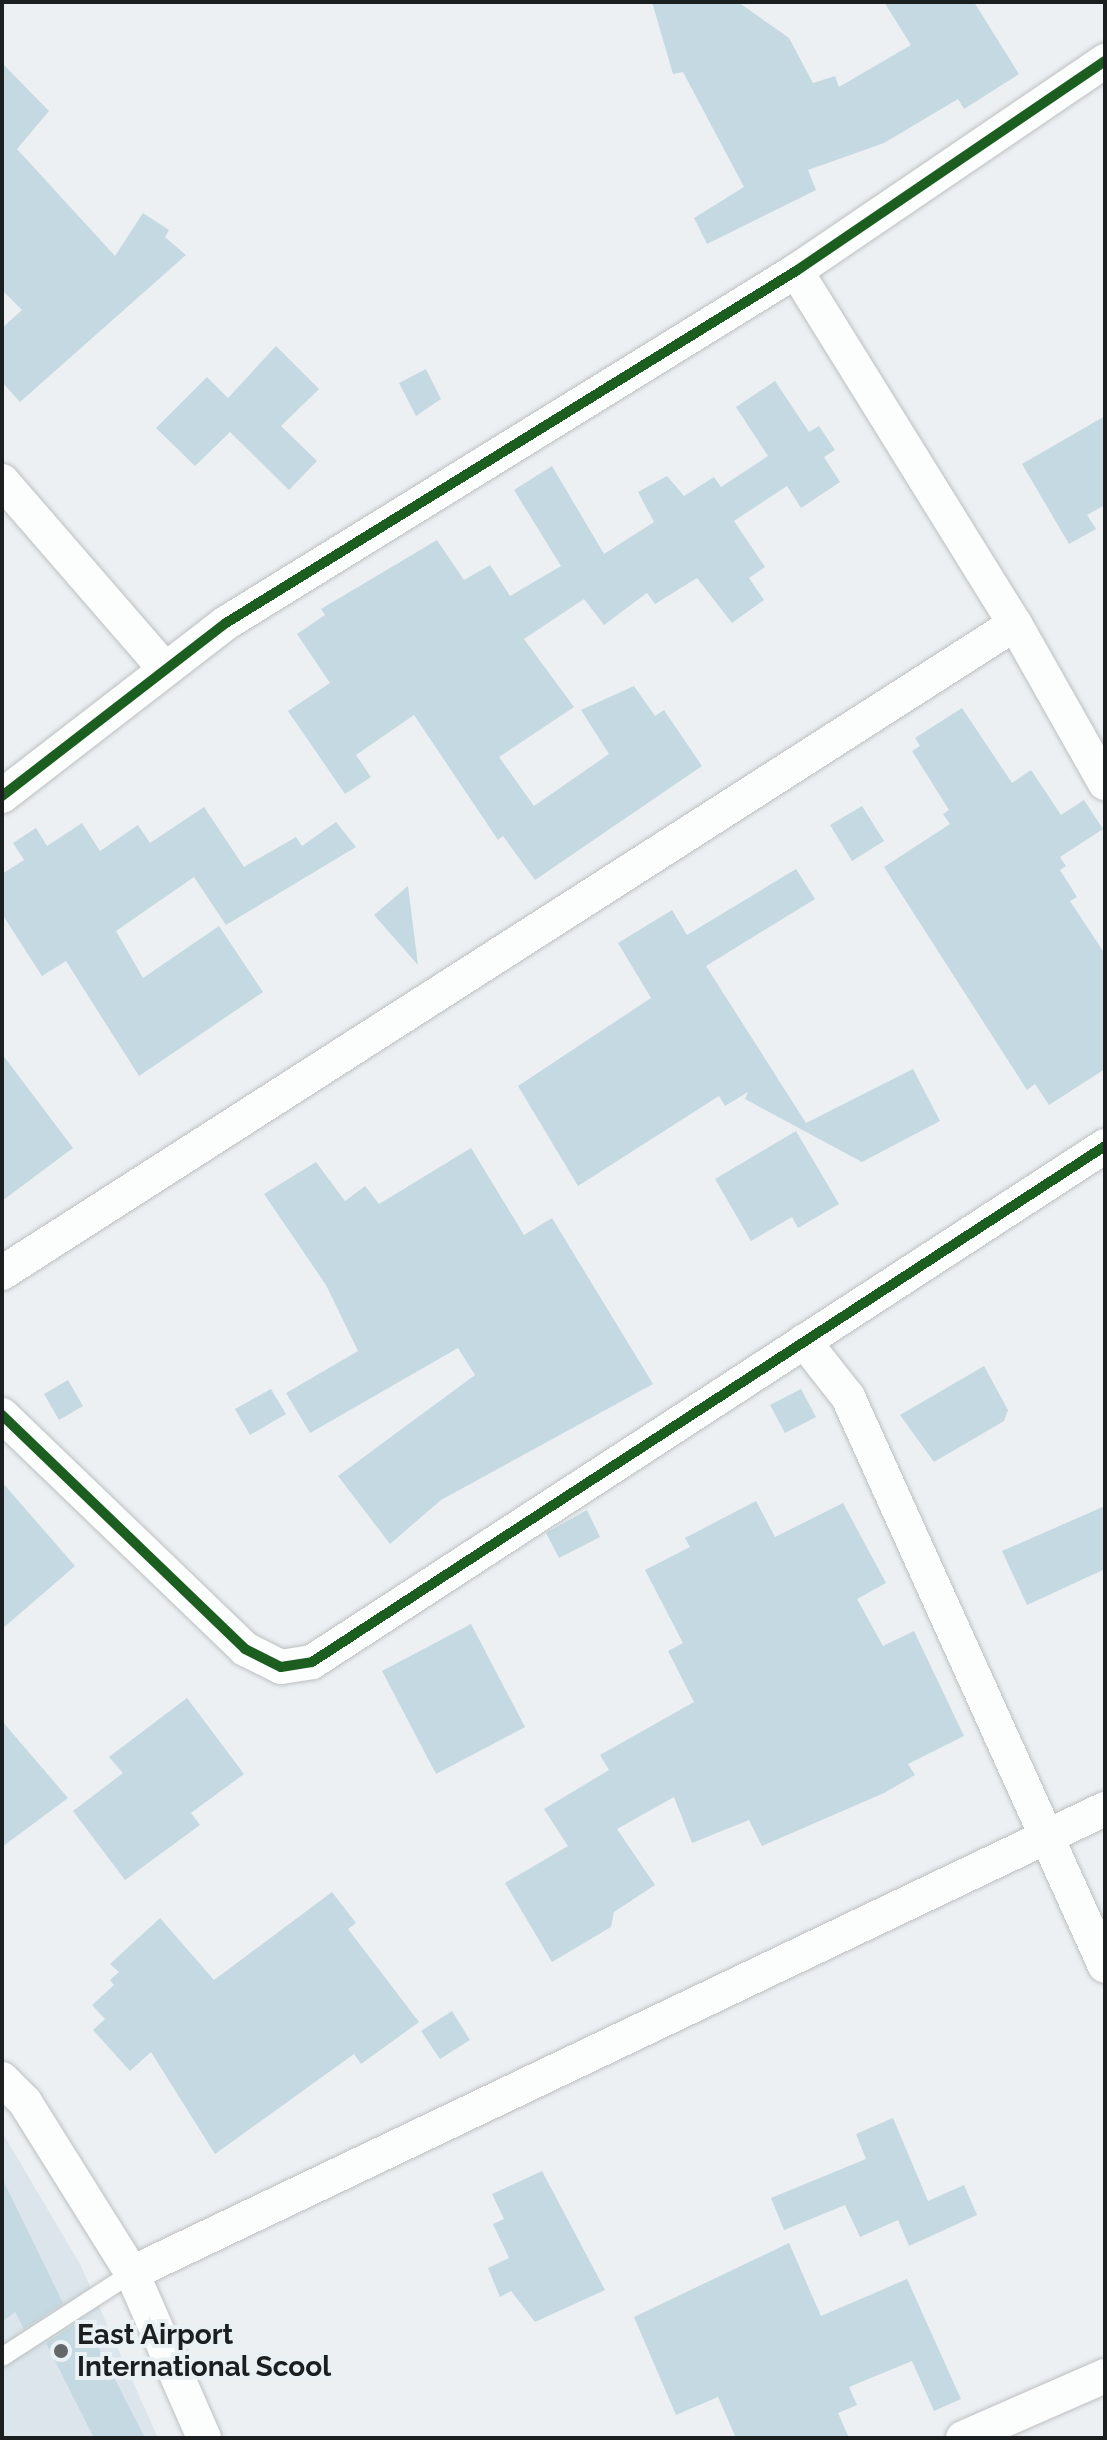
<!DOCTYPE html>
<html>
<head>
<meta charset="utf-8">
<style>
  body { margin:0 }
  #map { position:relative; width:1107px; height:2440px; overflow:hidden; background:#ecf0f2; font-family:Raleway,sans-serif }
  div>[style] { position:absolute }
  [style*='--x'] { left:calc(var(--x)*1px); top:calc(var(--y)*1px); width:calc(var(--w)*1px); rotate:calc(var(--a)*1deg) }
  .built>* { inset:0; background:#dbe5eb }
  .building>* { inset:0; background:#c4d9e1 }
  .roads { filter:drop-shadow(0 0 2px #bdc0c1) drop-shadow(0 0 2px #bdc0c1) }
  .lane>* { height:18px; margin:-9px; padding:0 9px; transform-origin:9px; border-radius:9px; background:#fcfdfd }
  .street>* { height:34px; margin:-17px; padding:0 17px; transform-origin:17px; border-radius:17px; background:#fcfdfd }
  .cycleway>* { height:10px; margin:-5px; padding:0 5px; transform-origin:5px; border-radius:5px; background:#1b5e20 }
  .dots>* { width:22px; height:22px; translate:-50% -50%; box-sizing:border-box; border:4px solid #e9f1f5; border-radius:50% }
  span { translate:-50% -50%; white-space:nowrap; text-align:center; line-height:1.15; -webkit-text-stroke:8px #e9f1f5; paint-order:stroke }
  .poi-label { font-size:28px; color:#1c1f20; font-weight:700 }
  .left { translate:0 -50%; text-align:left }
  .frame { position:absolute; inset:0; border:4px solid #1c1f20; pointer-events:none }
</style>
</head>
<body>
<div id="map">
  <div class="built">
    <div style="clip-path:polygon(2px 2132px,80px 2264px,158px 2438px,2px 2438px)"></div>
  </div>
  <div class="building">
    <div style="clip-path:polygon(652px 2px,738px 2px,789px 38px,813px 83px,835px 76px,839px 87px,911px 45px,884px 2px,974px 2px,1019px 74px,964px 109px,958px 99px,884px 143px,808px 170px,816px 190px,707px 244px,694px 218px,744px 187px,683px 72px,673px 74px)"></div>
    <div style="clip-path:polygon(2px 63px,49px 111px,17px 149px,115px 256px,143px 213px,169px 230px,165px 237px,186px 255px,20px 402px,2px 382px,2px 328px,22px 310px,2px 290px)"></div>
    <div style="clip-path:polygon(276px 346px,319px 389px,281px 426px,317px 461px,289px 490px,230px 432px,195px 466px,156px 428px,207px 377px,228px 398px)"></div>
    <div style="clip-path:polygon(426px 369px,441px 399px,416px 416px,399px 383px)"></div>
    <div style="clip-path:polygon(775px 381px,809px 432px,819px 426px,835px 450px,824px 457px,840px 482px,801px 508px,787px 486px,734px 521px,765px 567px,749px 578px,764px 600px,732px 623px,697px 578px,655px 604px,647px 593px,604px 625px,584px 599px,524px 639px,574px 707px,499px 757px,534px 806px,609px 754px,581px 710px,634px 686px,655px 716px,664px 710px,702px 766px,535px 880px,503px 836px,498px 840px,414px 715px,356px 755px,371px 777px,345px 794px,288px 711px,330px 683px,297px 634px,325px 615px,321px 609px,437px 540px,464px 580px,490px 565px,510px 596px,561px 566px,514px 490px,552px 466px,604px 554px,654px 522px,638px 492px,667px 476px,684px 496px,714px 477px,721px 487px,768px 456px,736px 407px)"></div>
    <div style="clip-path:polygon(1105px 416px,1105px 505px,1087px 515px,1096px 529px,1069px 544px,1022px 464px)"></div>
    <div style="clip-path:polygon(962px 708px,1012px 783px,1031px 770px,1061px 815px,1084px 800px,1103px 829px,1060px 857px,1066px 866px,1060px 870px,1077px 897px,1070px 901px,1105px 954px,1105px 1069px,1049px 1105px,1035px 1084px,1027px 1090px,884px 867px,950px 824px,943px 814px,949px 810px,912px 751px,920px 746px,915px 738px)"></div>
    <div style="clip-path:polygon(862px 806px,884px 841px,852px 861px,830px 825px)"></div>
    <div style="clip-path:polygon(204px 807px,244px 867px,296px 837px,302px 846px,336px 822px,356px 847px,226px 925px,194px 877px,116px 931px,143px 978px,219px 926px,263px 992px,139px 1076px,66px 961px,42px 976px,2px 914px,2px 874px,24px 860px,13px 843px,36px 828px,47px 846px,82px 823px,100px 851px,138px 825px,150px 843px)"></div>
    <div style="clip-path:polygon(796px 869px,815px 899px,706px 966px,806px 1123px,913px 1069px,940px 1121px,862px 1162px,745px 1099px,748px 1092px,725px 1106px,719px 1096px,578px 1186px,518px 1086px,651px 998px,618px 943px,672px 910px,687px 935px)"></div>
    <div style="clip-path:polygon(408px 886px,418px 965px,374px 915px)"></div>
    <div style="clip-path:polygon(2px 1054px,73px 1148px,2px 1201px)"></div>
    <div style="clip-path:polygon(796px 1131px,839px 1204px,798px 1228px,792px 1217px,751px 1241px,715px 1179px)"></div>
    <div style="clip-path:polygon(471px 1148px,524px 1235px,552px 1218px,653px 1384px,441px 1500px,390px 1544px,338px 1476px,475px 1375px,458px 1348px,310px 1433px,286px 1393px,358px 1351px,326px 1285px,264px 1194px,316px 1162px,345px 1201px,365px 1186px,379px 1204px)"></div>
    <div style="clip-path:polygon(984px 1366px,1008px 1410px,1004px 1421px,934px 1462px,900px 1415px)"></div>
    <div style="clip-path:polygon(68px 1380px,83px 1406px,59px 1420px,44px 1394px)"></div>
    <div style="clip-path:polygon(271px 1389px,286px 1414px,250px 1435px,235px 1409px)"></div>
    <div style="clip-path:polygon(801px 1389px,816px 1417px,785px 1433px,770px 1405px)"></div>
    <div style="clip-path:polygon(2px 1482px,75px 1566px,2px 1629px)"></div>
    <div style="clip-path:polygon(756px 1501px,775px 1537px,843px 1503px,886px 1583px,857px 1599px,883px 1646px,914px 1631px,964px 1736px,908px 1764px,915px 1775px,884px 1793px,762px 1846px,749px 1820px,692px 1843px,674px 1797px,617px 1829px,655px 1885px,614px 1912px,611px 1927px,552px 1962px,505px 1883px,568px 1846px,544px 1809px,609px 1770px,600px 1755px,694px 1702px,668px 1651px,683px 1643px,645px 1570px,690px 1547px,685px 1538px)"></div>
    <div style="clip-path:polygon(1105px 1506px,1105px 1569px,1027px 1605px,1002px 1551px)"></div>
    <div style="clip-path:polygon(587px 1510px,600px 1537px,559px 1558px,546px 1533px)"></div>
    <div style="clip-path:polygon(471px 1624px,525px 1727px,436px 1774px,382px 1671px)"></div>
    <div style="clip-path:polygon(187px 1698px,244px 1774px,191px 1813px,200px 1825px,125px 1880px,73px 1811px,123px 1773px,109px 1757px)"></div>
    <div style="clip-path:polygon(2px 1721px,68px 1798px,2px 1847px)"></div>
    <div style="clip-path:polygon(332px 1892px,356px 1923px,348px 1929px,419px 2022px,361px 2064px,354px 2054px,215px 2154px,151px 2052px,130px 2071px,93px 2030px,105px 2019px,92px 2005px,114px 1985px,110px 1980px,119px 1972px,110px 1964px,160px 1918px,214px 1980px)"></div>
    <div style="clip-path:polygon(452px 2011px,470px 2040px,440px 2059px,421px 2031px)"></div>
    <div style="clip-path:polygon(893px 2118px,928px 2201px,964px 2185px,977px 2215px,909px 2246px,898px 2220px,860px 2237px,845px 2205px,784px 2230px,771px 2198px,866px 2159px,856px 2134px)"></div>
    <div style="clip-path:polygon(542px 2171px,605px 2290px,535px 2322px,511px 2291px,500px 2297px,488px 2268px,509px 2258px,493px 2224px,504px 2219px,492px 2194px)"></div>
    <div style="clip-path:polygon(2px 2178px,63px 2303px,24px 2329px,15px 2312px,2px 2322px)"></div>
    <div style="clip-path:polygon(789px 2243px,821px 2316px,907px 2279px,961px 2399px,934px 2411px,912px 2361px,849px 2387px,857px 2405px,838px 2413px,849px 2438px,736px 2438px,718px 2397px,676px 2415px,634px 2317px)"></div>
    <div style="clip-path:polygon(74px 2325px,80px 2336px,90px 2331px,145px 2438px,94px 2438px,46px 2343px)"></div>
  </div>
  <div class="roads">
    <div class="lane">
      <div style="--x:2;--y:2357;--w:155;--a:-32.9"></div>
    </div>
    <div class="street">
      <div style="--x:796;--y:271;--w:415;--a:58.2"></div>
      <div style="--x:1015;--y:624;--w:183;--a:60.5"></div>
      <div style="--x:2;--y:481;--w:246;--a:49.1"></div>
      <div style="--x:2;--y:796;--w:283;--a:-37.7"></div>
      <div style="--x:226;--y:623;--w:670;--a:-31.7"></div>
      <div style="--x:796;--y:271;--w:374;--a:-34.2"></div>
      <div style="--x:2;--y:1273;--w:1203;--a:-32.65"></div>
      <div style="--x:804;--y:1341;--w:71;--a:51.8"></div>
      <div style="--x:848;--y:1397;--w:624;--a:65.69"></div>
      <div style="--x:2;--y:1415;--w:337;--a:43.9"></div>
      <div style="--x:245;--y:1649;--w:40;--a:26.6"></div>
      <div style="--x:281;--y:1667;--w:31;--a:-9"></div>
      <div style="--x:312;--y:1662;--w:946;--a:-33.05"></div>
      <div style="--x:2;--y:2079;--w:33;--a:45"></div>
      <div style="--x:25;--y:2102;--w:202;--a:58"></div>
      <div style="--x:132;--y:2273;--w:180;--a:66.4"></div>
      <div style="--x:132;--y:2273;--w:1078;--a:-25.5"></div>
      <div style="--x:963;--y:2438;--w:155;--a:-23.6"></div>
    </div>
  </div>
  <div class="cycleway">
    <div style="--x:2;--y:796;--w:283;--a:-37.7"></div>
    <div style="--x:226;--y:623;--w:670;--a:-31.7"></div>
    <div style="--x:796;--y:271;--w:374;--a:-34.2"></div>
    <div style="--x:2;--y:1415;--w:337;--a:43.9"></div>
    <div style="--x:245;--y:1649;--w:40;--a:26.6"></div>
    <div style="--x:281;--y:1667;--w:31;--a:-9"></div>
    <div style="--x:312;--y:1662;--w:946;--a:-33.05"></div>
  </div>
  <div class="dots">
    <div style="left:61px;top:2351px;background:#65686a"></div>
  </div>
  <div class="poi-label">
    <span class="left" style="left:77px;top:2351px">East Airport<br>International Scool</span>
  </div>
  <div class="frame"></div>
</div>
</body>
</html>
